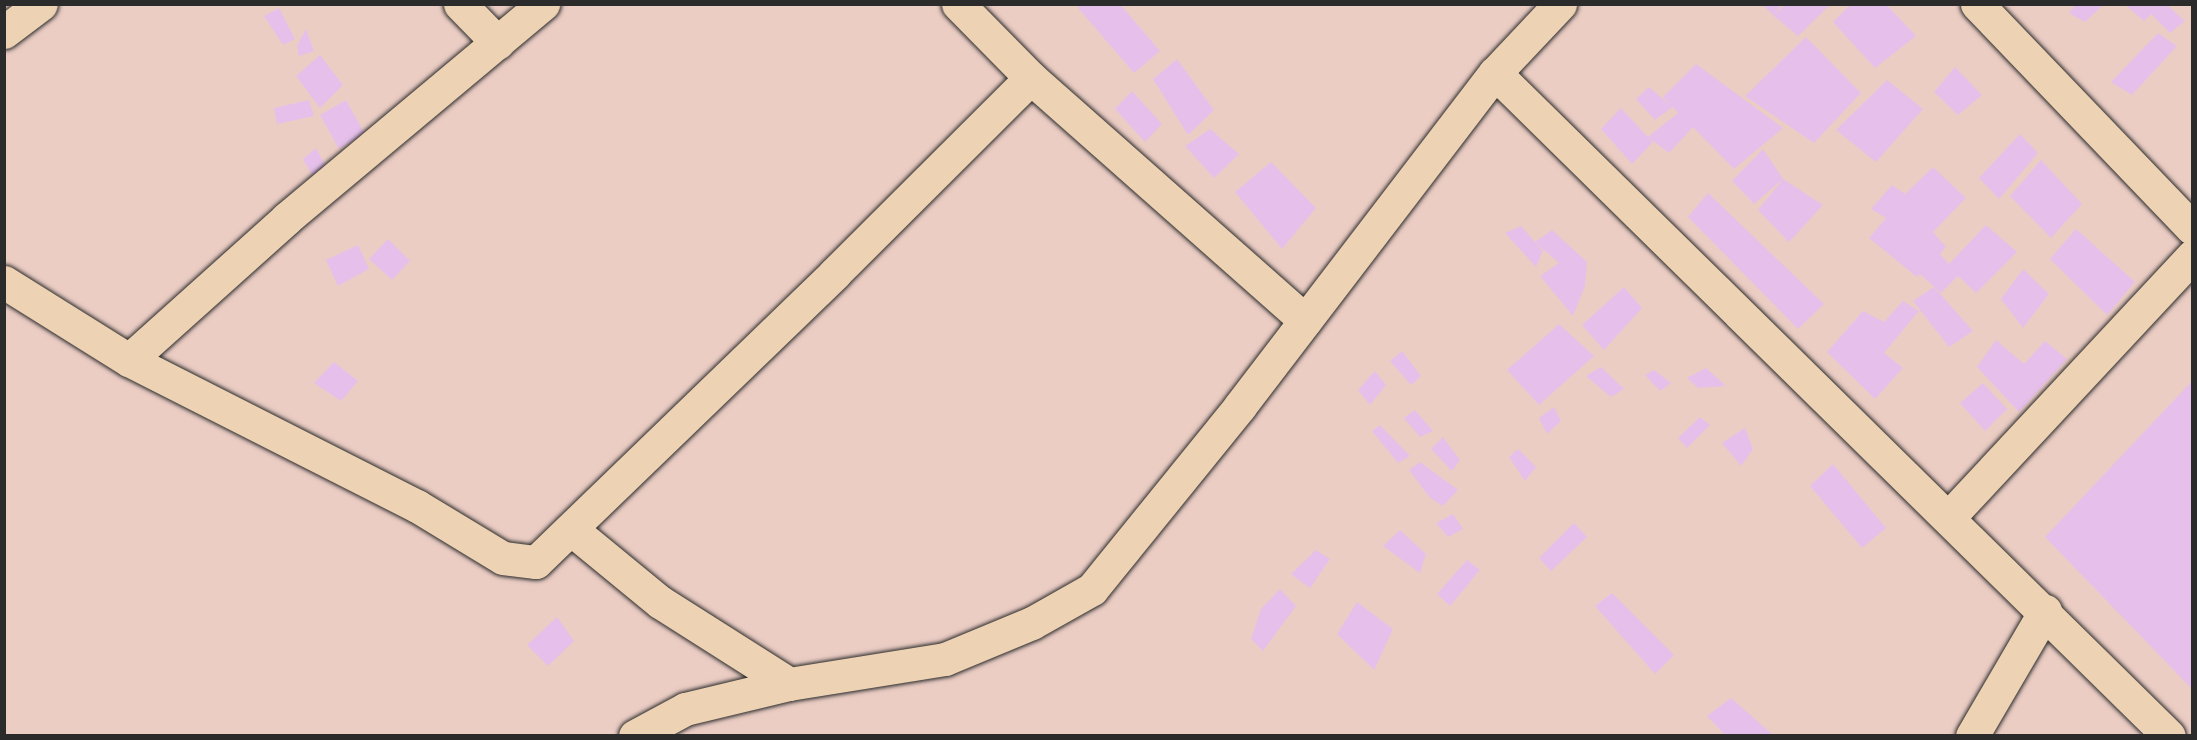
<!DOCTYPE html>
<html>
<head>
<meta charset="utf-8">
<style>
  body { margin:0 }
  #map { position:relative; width:2197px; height:740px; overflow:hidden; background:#ebcdc4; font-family:Pangolin,sans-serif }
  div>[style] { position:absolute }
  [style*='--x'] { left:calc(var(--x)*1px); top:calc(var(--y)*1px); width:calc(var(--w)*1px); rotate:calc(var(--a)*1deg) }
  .building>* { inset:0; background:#e6c0ea }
  .roads { filter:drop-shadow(0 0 2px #2b2b2b) drop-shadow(0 0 2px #2b2b2b) }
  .minor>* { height:33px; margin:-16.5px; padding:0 16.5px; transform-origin:16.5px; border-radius:16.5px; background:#edd2b4 }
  span { translate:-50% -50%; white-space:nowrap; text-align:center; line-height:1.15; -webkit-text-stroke:4.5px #edd2b4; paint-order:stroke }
  .frame { position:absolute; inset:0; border:6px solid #2b2b2b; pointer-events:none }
</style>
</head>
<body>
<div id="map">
  <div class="building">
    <div style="clip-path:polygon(1081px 4px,1120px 4px,1160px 51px,1134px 73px,1078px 8px)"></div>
    <div style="clip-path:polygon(1762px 4px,1782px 4px,1774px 16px)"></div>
    <div style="clip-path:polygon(1785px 4px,1831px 4px,1798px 36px,1774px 16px)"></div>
    <div style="clip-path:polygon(1851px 4px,1886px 4px,1916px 36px,1875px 68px,1833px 22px)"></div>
    <div style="clip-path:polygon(2076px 4px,2104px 4px,2085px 22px,2069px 13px)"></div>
    <div style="clip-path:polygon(2124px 4px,2166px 4px,2185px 21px,2170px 33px,2151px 14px,2144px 21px)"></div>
    <div style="clip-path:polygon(279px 8px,295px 39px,283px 45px,264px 16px)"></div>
    <div style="clip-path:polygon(306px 29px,314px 51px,299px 56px,297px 46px)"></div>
    <div style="clip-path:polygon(2158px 33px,2177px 46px,2132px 95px,2111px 82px)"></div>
    <div style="clip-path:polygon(1806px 37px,1861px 93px,1814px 143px,1745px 96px)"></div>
    <div style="clip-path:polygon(320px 55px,343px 85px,320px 108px,296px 76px)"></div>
    <div style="clip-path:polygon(1177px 59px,1214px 110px,1188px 135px,1153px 79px)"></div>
    <div style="clip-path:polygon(1696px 64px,1783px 128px,1734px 169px,1693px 127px,1669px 153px,1648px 137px,1653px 142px,1632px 164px,1601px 129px,1621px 108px,1648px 137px,1678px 113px,1673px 107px,1655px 120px,1636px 99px,1649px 87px,1670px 105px,1663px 97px)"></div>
    <div style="clip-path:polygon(1955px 67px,1982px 95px,1958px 115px,1934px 92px)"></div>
    <div style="clip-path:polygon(1887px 80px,1923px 109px,1876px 162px,1836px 130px)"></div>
    <div style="clip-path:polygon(1132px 91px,1162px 124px,1145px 142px,1115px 109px)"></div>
    <div style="clip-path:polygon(309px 100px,314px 116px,277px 124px,274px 108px)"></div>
    <div style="clip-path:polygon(346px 100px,365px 134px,339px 149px,320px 115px)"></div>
    <div style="clip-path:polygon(1210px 129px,1239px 154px,1214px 178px,1185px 146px)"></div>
    <div style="clip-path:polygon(2020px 134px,2038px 153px,1999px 199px,1979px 178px)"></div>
    <div style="clip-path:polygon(316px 148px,327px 169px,312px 175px,303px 159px)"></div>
    <div style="clip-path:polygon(1763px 149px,1783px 179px,1754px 204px,1732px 181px)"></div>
    <div style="clip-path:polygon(2041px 160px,2082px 204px,2051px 238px,2010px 196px)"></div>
    <div style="clip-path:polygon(1271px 162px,1316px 208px,1282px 249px,1235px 192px)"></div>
    <div style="clip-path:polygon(1933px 167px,1966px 198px,1933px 232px,1946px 247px,1940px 254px,1949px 264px,1986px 225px,2017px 252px,1976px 293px,1958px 276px,1941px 293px,1920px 274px,1917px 277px,1869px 238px,1886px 218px,1871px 209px,1892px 185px,1905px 194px)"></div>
    <div style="clip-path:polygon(1783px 179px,1823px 205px,1789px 242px,1758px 210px)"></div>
    <div style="clip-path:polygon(1708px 193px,1824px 304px,1798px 329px,1688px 217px)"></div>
    <div style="clip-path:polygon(1521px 226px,1543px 251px,1536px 267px,1505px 233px)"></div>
    <div style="clip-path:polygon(2076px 229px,2135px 282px,2107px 315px,2050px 259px)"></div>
    <div style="clip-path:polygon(1552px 230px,1587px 262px,1585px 286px,1573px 316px,1540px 276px,1559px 263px,1535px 242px)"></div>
    <div style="clip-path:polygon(388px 239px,410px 261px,392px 280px,369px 259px)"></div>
    <div style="clip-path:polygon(358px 245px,369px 269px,338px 286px,326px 260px)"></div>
    <div style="clip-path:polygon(2023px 269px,2049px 294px,2023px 328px,2001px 299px)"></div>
    <div style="clip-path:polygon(1624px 287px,1642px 308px,1604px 350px,1582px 325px)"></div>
    <div style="clip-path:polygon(1934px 287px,1973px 331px,1949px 347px,1913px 301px)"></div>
    <div style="clip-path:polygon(1903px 301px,1919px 311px,1884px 353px,1903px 368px,1875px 399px,1827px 352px,1863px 311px,1884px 322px)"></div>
    <div style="clip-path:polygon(1559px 324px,1594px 356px,1539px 405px,1507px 370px)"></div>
    <div style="clip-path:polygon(1996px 340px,2024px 364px,2045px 341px,2067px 359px,2019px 412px,1977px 367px)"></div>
    <div style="clip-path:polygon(1402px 351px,1421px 376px,1411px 385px,1390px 361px)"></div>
    <div style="clip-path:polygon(334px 362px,358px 381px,341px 401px,314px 383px)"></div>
    <div style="clip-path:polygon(1601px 367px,1624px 389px,1611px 397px,1586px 376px)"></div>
    <div style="clip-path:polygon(1706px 368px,1726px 386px,1698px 388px,1687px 378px)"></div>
    <div style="clip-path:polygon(1654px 370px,1671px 383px,1660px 391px,1645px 375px)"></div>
    <div style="clip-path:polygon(1375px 371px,1386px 385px,1370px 405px,1358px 390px)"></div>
    <div style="clip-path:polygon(2192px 381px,2192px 689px,2045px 537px)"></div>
    <div style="clip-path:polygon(1983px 383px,2007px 409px,1985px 431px,1960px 403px)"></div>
    <div style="clip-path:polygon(1554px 407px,1561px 421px,1547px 434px,1539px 418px)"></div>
    <div style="clip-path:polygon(1415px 410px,1433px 431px,1420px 437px,1404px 418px)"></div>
    <div style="clip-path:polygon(1700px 417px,1710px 425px,1687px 448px,1678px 438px)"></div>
    <div style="clip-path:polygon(1380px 425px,1410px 456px,1398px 463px,1372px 431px)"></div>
    <div style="clip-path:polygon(1745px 428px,1753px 449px,1741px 466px,1722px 443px)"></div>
    <div style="clip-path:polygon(1443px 437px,1460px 460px,1452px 471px,1431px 449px)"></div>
    <div style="clip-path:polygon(1518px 449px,1536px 467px,1525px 481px,1509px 457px)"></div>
    <div style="clip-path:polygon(1420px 462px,1458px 490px,1443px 506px,1430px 498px,1409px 470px)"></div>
    <div style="clip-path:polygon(1833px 464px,1886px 528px,1862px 548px,1810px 486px)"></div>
    <div style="clip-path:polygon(1453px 514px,1463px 529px,1448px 537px,1436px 523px)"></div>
    <div style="clip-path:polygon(1574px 523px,1587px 537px,1551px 571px,1539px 558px)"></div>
    <div style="clip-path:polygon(1400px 530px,1426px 554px,1420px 573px,1383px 546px)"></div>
    <div style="clip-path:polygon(1316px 550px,1330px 559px,1310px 588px,1291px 574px)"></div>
    <div style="clip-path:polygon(1467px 560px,1480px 570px,1450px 606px,1437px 594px)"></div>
    <div style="clip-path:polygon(1280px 589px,1296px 606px,1263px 651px,1251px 639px,1261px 609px)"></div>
    <div style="clip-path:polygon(1612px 593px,1674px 655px,1655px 674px,1595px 606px)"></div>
    <div style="clip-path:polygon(1357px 602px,1393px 629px,1374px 670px,1337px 634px)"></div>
    <div style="clip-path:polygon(557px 617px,574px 641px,548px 666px,527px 645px)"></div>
    <div style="clip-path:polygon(1731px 698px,1773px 735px,1725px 735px,1707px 716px)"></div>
  </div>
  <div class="roads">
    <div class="minor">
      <div style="--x:460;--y:4;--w:54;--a:45.7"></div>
      <div style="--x:958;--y:4;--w:104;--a:45.4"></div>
      <div style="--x:1031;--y:78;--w:366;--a:41.5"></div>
      <div style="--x:1977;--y:4;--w:310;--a:46.2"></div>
      <div style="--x:4;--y:32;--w:46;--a:-37.1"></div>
      <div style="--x:1495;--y:73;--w:945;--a:44.53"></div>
      <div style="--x:4;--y:282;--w:147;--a:32"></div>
      <div style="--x:129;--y:360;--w:323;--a:26.9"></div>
      <div style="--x:417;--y:506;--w:100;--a:31.2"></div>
      <div style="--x:503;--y:558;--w:33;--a:7"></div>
      <div style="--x:536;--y:562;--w:416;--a:-44"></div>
      <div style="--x:835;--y:273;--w:276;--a:-44.9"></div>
      <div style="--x:129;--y:360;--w:212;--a:-41.9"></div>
      <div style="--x:287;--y:218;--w:334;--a:-39.9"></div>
      <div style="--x:1949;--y:517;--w:357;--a:-47"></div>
      <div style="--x:571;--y:529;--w:115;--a:39.4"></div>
      <div style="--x:660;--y:602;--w:153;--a:32.4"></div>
      <div style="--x:635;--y:736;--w:57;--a:-28.4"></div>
      <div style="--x:685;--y:709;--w:107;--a:-13.5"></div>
      <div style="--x:789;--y:684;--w:158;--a:-9.1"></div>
      <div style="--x:945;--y:659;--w:94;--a:-22.5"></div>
      <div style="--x:1032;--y:623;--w:69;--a:-29.5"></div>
      <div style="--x:1092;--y:589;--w:235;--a:-51"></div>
      <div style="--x:1240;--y:406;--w:419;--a:-52.6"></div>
      <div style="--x:1495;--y:73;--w:95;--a:-46.7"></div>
      <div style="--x:1972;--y:736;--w:145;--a:-59.7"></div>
    </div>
  </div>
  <div class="frame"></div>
</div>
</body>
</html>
